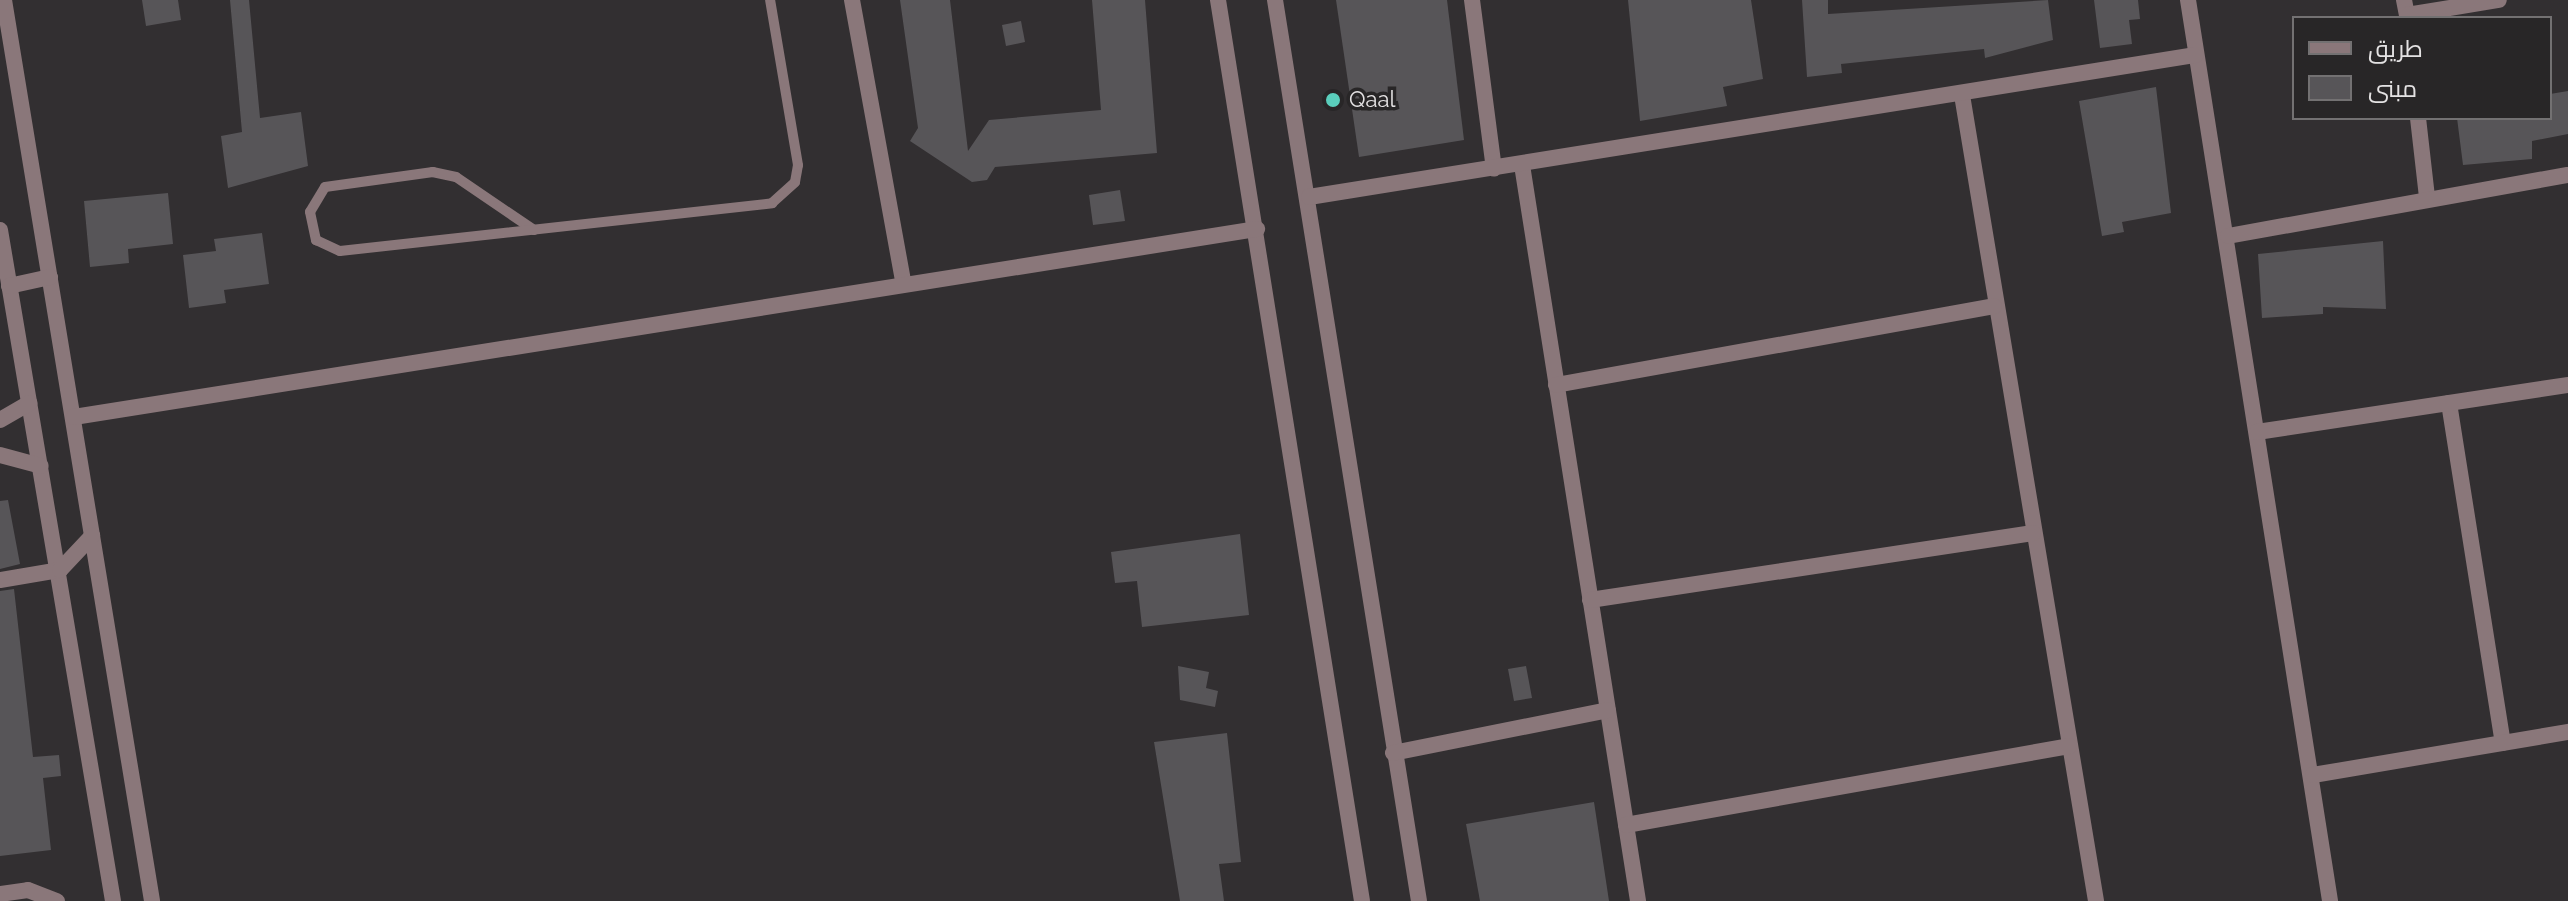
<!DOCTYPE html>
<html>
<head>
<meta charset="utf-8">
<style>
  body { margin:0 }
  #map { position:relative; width:2568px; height:901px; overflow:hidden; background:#322f31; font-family:Raleway,Cairo,sans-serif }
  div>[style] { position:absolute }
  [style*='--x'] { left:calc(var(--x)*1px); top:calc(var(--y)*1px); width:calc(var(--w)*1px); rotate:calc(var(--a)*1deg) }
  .building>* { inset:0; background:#575558 }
  .service>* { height:10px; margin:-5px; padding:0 5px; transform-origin:5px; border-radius:5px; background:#8a777a }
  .minor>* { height:16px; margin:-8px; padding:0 8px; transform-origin:8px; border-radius:8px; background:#8a777a }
  .dots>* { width:22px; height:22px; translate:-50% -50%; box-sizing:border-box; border:4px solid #282627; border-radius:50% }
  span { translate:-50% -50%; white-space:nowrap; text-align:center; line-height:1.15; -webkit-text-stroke:7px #282627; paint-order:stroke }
  .poi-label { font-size:22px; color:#e4e2e3 }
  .left { translate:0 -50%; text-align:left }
  .legend { position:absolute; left:2292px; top:16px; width:260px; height:104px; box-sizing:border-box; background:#282627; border:2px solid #737172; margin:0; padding:10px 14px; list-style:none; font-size:24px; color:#e4e2e3 }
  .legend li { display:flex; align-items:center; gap:16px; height:40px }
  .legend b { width:40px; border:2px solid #737172 }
</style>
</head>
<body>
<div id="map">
  <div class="building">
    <div style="clip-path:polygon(142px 0,178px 0,181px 20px,146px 26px)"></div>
    <div style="clip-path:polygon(230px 0,249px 0,260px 118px,301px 112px,308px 166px,228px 188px,221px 136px,242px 132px)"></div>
    <div style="clip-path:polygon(900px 0,950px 0,968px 151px,989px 120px,1101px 110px,1092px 0,1145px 0,1157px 153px,995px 167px,987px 180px,972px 182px,910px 141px,918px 128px)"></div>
    <div style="clip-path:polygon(1336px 0,1447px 0,1464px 140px,1359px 157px)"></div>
    <div style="clip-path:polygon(1628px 0,1751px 0,1763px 79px,1723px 87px,1727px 106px,1640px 121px)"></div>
    <div style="clip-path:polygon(1802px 0,1828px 0,1828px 14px,2048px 0,2053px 40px,1985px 58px,1984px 49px,1841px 64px,1842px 73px,1807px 77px)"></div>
    <div style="clip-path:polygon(2094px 0,2138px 0,2140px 19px,2129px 20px,2132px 44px,2100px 48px)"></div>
    <div style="clip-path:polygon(1021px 21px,1025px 42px,1006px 46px,1002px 25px)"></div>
    <div style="clip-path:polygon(2156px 87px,2171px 213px,2122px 222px,2124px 232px,2102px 236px,2079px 101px)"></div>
    <div style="clip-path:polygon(2568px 91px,2568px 134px,2532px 141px,2532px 159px,2463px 165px,2457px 118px,2550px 118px,2550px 94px)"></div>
    <div style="clip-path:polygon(1120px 190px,1125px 221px,1093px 225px,1089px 195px)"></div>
    <div style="clip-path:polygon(168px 193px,173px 244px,128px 249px,129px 263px,90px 267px,84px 201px)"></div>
    <div style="clip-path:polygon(262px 233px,269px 284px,224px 290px,226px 303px,189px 308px,183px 255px,216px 251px,214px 239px)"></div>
    <div style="clip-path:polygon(2383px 241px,2386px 309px,2323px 307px,2323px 314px,2262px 318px,2258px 254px)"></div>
    <div style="clip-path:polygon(8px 500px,20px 564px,0 569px,0 501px)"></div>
    <div style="clip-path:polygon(1240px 534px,1249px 615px,1142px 627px,1137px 581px,1115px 583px,1111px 552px)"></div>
    <div style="clip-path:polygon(14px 589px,33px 757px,59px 755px,61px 776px,43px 778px,51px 850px,0 856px,0 591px)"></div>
    <div style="clip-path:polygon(1178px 666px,1209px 672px,1206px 688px,1218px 691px,1215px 707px,1180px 700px)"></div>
    <div style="clip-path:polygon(1526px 666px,1532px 698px,1514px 701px,1508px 669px)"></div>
    <div style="clip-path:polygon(1227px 733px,1241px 862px,1219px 864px,1224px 901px,1180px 901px,1154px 742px)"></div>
    <div style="clip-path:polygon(1594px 802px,1609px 901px,1480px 901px,1466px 824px)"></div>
  </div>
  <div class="service">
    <div style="--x:534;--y:230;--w:94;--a:-145.8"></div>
    <div style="--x:456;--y:177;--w:24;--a:-168"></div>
    <div style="--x:433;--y:172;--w:109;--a:172.1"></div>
    <div style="--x:325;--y:187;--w:29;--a:121"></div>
    <div style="--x:310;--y:212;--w:29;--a:78"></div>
    <div style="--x:316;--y:240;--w:26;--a:25"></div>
    <div style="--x:340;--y:251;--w:435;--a:-6.3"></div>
    <div style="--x:772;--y:203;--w:31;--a:-42"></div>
    <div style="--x:795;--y:182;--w:17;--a:-80"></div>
    <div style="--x:798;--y:165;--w:167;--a:-99.6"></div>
  </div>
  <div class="minor">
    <div style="--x:4;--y:0;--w:913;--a:80.67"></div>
    <div style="--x:852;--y:0;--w:285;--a:79.7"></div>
    <div style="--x:1218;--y:0;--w:912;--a:80.92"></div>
    <div style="--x:1275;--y:0;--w:912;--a:80.92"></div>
    <div style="--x:1472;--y:0;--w:170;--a:82.6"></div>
    <div style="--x:2188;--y:0;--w:912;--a:81.04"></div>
    <div style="--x:2404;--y:0;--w:15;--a:79"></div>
    <div style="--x:2407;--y:15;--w:93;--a:-9.3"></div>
    <div style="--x:1962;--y:95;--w:817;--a:80.56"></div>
    <div style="--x:2418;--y:118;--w:80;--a:83.5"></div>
    <div style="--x:1522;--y:165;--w:745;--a:81.04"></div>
    <div style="--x:1309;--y:197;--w:898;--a:-9.1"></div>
    <div style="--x:0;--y:230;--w:680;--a:80.44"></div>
    <div style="--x:2228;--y:236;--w:345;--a:-10.2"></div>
    <div style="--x:9;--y:286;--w:42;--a:-12.4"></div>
    <div style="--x:1556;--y:385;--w:445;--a:-10.2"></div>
    <div style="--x:2449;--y:403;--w:344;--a:81"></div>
    <div style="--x:74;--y:417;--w:1198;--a:-9.03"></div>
    <div style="--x:0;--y:420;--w:34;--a:-30"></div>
    <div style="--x:2257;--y:432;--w:315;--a:-8.6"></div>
    <div style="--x:0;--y:455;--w:42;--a:15"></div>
    <div style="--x:0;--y:580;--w:61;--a:-9.5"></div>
    <div style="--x:60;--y:570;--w:47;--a:-46.7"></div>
    <div style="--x:1590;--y:600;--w:448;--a:-8.6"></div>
    <div style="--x:1393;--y:753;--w:219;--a:-11.3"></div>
    <div style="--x:2313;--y:775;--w:259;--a:-9.6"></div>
    <div style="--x:1626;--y:825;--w:450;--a:-10.1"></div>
    <div style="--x:0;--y:894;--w:28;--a:-8"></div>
    <div style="--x:28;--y:890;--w:31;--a:21"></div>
  </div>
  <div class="dots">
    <div style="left:1333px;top:100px;background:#5acebc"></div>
  </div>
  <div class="poi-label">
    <span class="left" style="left:1349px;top:100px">Qaal</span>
  </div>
  <ul class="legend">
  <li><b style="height:10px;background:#8a777a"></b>طريق</li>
  <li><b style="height:22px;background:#575558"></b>مبنى</li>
  </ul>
</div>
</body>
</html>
